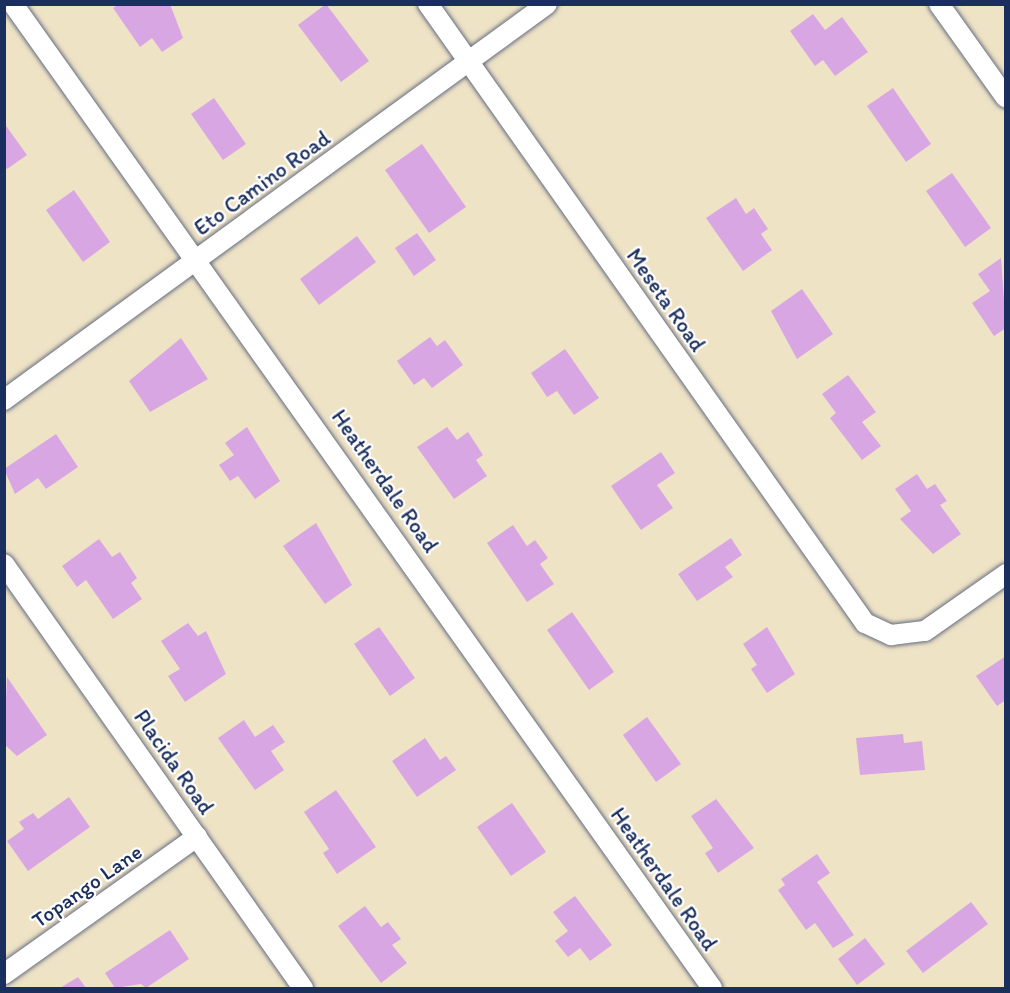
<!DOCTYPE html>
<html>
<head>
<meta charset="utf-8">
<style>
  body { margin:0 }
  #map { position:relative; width:1010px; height:993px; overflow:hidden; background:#efe3c6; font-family:Itim,sans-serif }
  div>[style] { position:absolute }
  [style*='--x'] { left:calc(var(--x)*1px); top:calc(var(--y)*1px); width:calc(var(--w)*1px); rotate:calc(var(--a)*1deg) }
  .building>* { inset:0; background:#d8a7e3 }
  .roads { filter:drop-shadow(0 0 2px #656e82) drop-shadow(0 0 2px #656e82) }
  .street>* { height:20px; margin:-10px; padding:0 10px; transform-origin:10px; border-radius:10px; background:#fff }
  span { translate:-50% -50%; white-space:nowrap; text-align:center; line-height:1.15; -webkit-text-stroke:4.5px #fff; paint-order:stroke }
  .street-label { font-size:22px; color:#1b2f5e }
  .frame { position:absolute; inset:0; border:6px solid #1b2f5e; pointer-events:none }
</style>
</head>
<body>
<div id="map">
  <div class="building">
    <div style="clip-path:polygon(119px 4px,170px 4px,183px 38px,162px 52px,152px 38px,140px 47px,113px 8px)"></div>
    <div style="clip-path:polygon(326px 4px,369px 61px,341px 82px,298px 25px)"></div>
    <div style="clip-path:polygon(813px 14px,825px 30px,842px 17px,868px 52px,835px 76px,823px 60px,815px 66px,790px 31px)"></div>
    <div style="clip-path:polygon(893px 88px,931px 144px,906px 162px,867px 106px)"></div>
    <div style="clip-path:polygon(214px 98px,246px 144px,223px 160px,191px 114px)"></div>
    <div style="clip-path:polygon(4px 123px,27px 155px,7px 169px,4px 166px)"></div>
    <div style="clip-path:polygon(422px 144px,466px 207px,429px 233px,385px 170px)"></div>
    <div style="clip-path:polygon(952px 173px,991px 228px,965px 247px,926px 191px)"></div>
    <div style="clip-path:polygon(74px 190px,110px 242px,83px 262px,46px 210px)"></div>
    <div style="clip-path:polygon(736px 198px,746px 214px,754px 208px,768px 229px,761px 234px,772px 250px,743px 271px,706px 218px)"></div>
    <div style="clip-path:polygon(417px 233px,436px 260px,414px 276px,395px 248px)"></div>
    <div style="clip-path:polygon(357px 236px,376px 262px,319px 305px,300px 279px)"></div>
    <div style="clip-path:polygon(1001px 258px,1006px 328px,994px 336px,972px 303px,990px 291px,978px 274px)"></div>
    <div style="clip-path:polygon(802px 289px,833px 334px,797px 359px,771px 311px)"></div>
    <div style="clip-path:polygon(430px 337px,437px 346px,445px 340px,463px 365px,432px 388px,424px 378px,414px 385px,397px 361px)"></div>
    <div style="clip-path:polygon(181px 338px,208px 379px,150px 412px,129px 381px)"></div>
    <div style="clip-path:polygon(565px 349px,599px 398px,574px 415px,557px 391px,547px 397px,531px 373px)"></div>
    <div style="clip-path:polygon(848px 375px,876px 412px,862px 422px,881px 446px,862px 460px,830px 418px,836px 413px,822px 394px)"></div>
    <div style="clip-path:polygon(247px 427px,280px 481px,255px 499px,238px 476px,230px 481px,219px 465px,234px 455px,225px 443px)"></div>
    <div style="clip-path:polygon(447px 427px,457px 440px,468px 432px,483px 455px,476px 460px,487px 476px,454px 499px,417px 447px)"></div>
    <div style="clip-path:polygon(56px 434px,78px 467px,46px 489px,38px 478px,15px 494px,4px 469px)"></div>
    <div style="clip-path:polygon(661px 452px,675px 473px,657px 485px,673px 508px,641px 530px,611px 486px)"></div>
    <div style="clip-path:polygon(917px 474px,927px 489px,935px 484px,947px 501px,940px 505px,961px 534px,933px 554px,900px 519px,911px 511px,895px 489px)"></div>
    <div style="clip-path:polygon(316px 523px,352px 585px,325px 604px,283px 546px)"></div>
    <div style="clip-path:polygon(513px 525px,527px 546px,535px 540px,548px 558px,540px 564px,554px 584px,527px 602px,487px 543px)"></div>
    <div style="clip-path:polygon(731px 538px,742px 555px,725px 567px,733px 577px,697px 601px,678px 574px)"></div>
    <div style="clip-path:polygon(99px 539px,112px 557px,120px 552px,137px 578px,131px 583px,142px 599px,113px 619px,86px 580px,77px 587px,62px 566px)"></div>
    <div style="clip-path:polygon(572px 612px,614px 672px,589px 690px,547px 630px)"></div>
    <div style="clip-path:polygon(188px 623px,198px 636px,206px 631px,226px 674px,185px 702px,168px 676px,180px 669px,161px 641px)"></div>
    <div style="clip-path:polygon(379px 627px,415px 678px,390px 696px,354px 644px)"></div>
    <div style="clip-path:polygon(767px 627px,795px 674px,767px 693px,751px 669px,757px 665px,743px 644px)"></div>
    <div style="clip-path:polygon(1006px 656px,1006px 700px,997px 706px,976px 676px)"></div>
    <div style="clip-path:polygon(7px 677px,47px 735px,17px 756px,4px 744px)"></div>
    <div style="clip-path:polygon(647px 717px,681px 764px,656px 782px,623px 735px)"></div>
    <div style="clip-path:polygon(244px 720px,255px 737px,273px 725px,285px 742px,271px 751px,284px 770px,255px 790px,218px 738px)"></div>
    <div style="clip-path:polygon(903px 734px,904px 743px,922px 741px,925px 770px,860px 775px,856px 738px)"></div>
    <div style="clip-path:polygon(425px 738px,440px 760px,446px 756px,456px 770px,417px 797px,392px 761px)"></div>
    <div style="clip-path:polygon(336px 790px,376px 847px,337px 874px,323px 853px,329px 849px,304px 812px)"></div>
    <div style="clip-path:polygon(69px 797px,90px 827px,28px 871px,7px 841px,24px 829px,19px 822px,33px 813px,38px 819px)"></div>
    <div style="clip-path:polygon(716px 799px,754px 848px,718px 873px,705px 853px,713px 848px,691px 816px)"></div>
    <div style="clip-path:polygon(512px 803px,546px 852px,511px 876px,477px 827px)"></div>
    <div style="clip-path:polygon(817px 854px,830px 873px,817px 882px,854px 935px,833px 948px,815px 923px,806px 930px,778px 890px,785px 885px,781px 879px)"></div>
    <div style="clip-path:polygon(575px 896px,612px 945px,590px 961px,580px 948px,568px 957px,555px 941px,568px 931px,553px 912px)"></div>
    <div style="clip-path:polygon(971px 902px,988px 924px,923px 973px,906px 951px)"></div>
    <div style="clip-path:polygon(365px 906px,381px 927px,388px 922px,401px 939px,392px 945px,407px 963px,381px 983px,338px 926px)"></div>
    <div style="clip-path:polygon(170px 930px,189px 959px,146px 988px,141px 984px,115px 988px,105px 973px)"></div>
    <div style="clip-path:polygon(865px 938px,885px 964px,857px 985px,838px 959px)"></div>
    <div style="clip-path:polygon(78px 977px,86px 988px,60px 988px)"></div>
  </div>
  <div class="roads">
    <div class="street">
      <div style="--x:13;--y:4;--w:1207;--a:54.61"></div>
      <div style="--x:428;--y:4;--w:758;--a:54.78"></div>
      <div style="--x:865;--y:623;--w:29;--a:25"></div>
      <div style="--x:891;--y:635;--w:34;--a:-7"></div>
      <div style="--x:925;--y:631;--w:99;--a:-35.1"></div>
      <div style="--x:939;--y:4;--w:115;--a:54.5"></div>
      <div style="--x:4;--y:400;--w:672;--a:-36.1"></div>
      <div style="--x:4;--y:564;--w:519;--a:54.81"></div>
      <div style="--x:4;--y:974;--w:237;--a:-35.4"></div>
    </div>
  </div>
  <div class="street-label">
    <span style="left:262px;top:183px;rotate:-36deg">Eto Camino Road</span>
    <span style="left:666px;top:300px;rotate:55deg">Meseta Road</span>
    <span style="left:385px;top:481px;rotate:55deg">Heatherdale Road</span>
    <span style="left:174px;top:762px;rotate:55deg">Placida Road</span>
    <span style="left:664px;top:879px;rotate:55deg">Heatherdale Road</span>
    <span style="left:87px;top:886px;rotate:-35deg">Topango Lane</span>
  </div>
  <div class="frame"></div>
</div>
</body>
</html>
